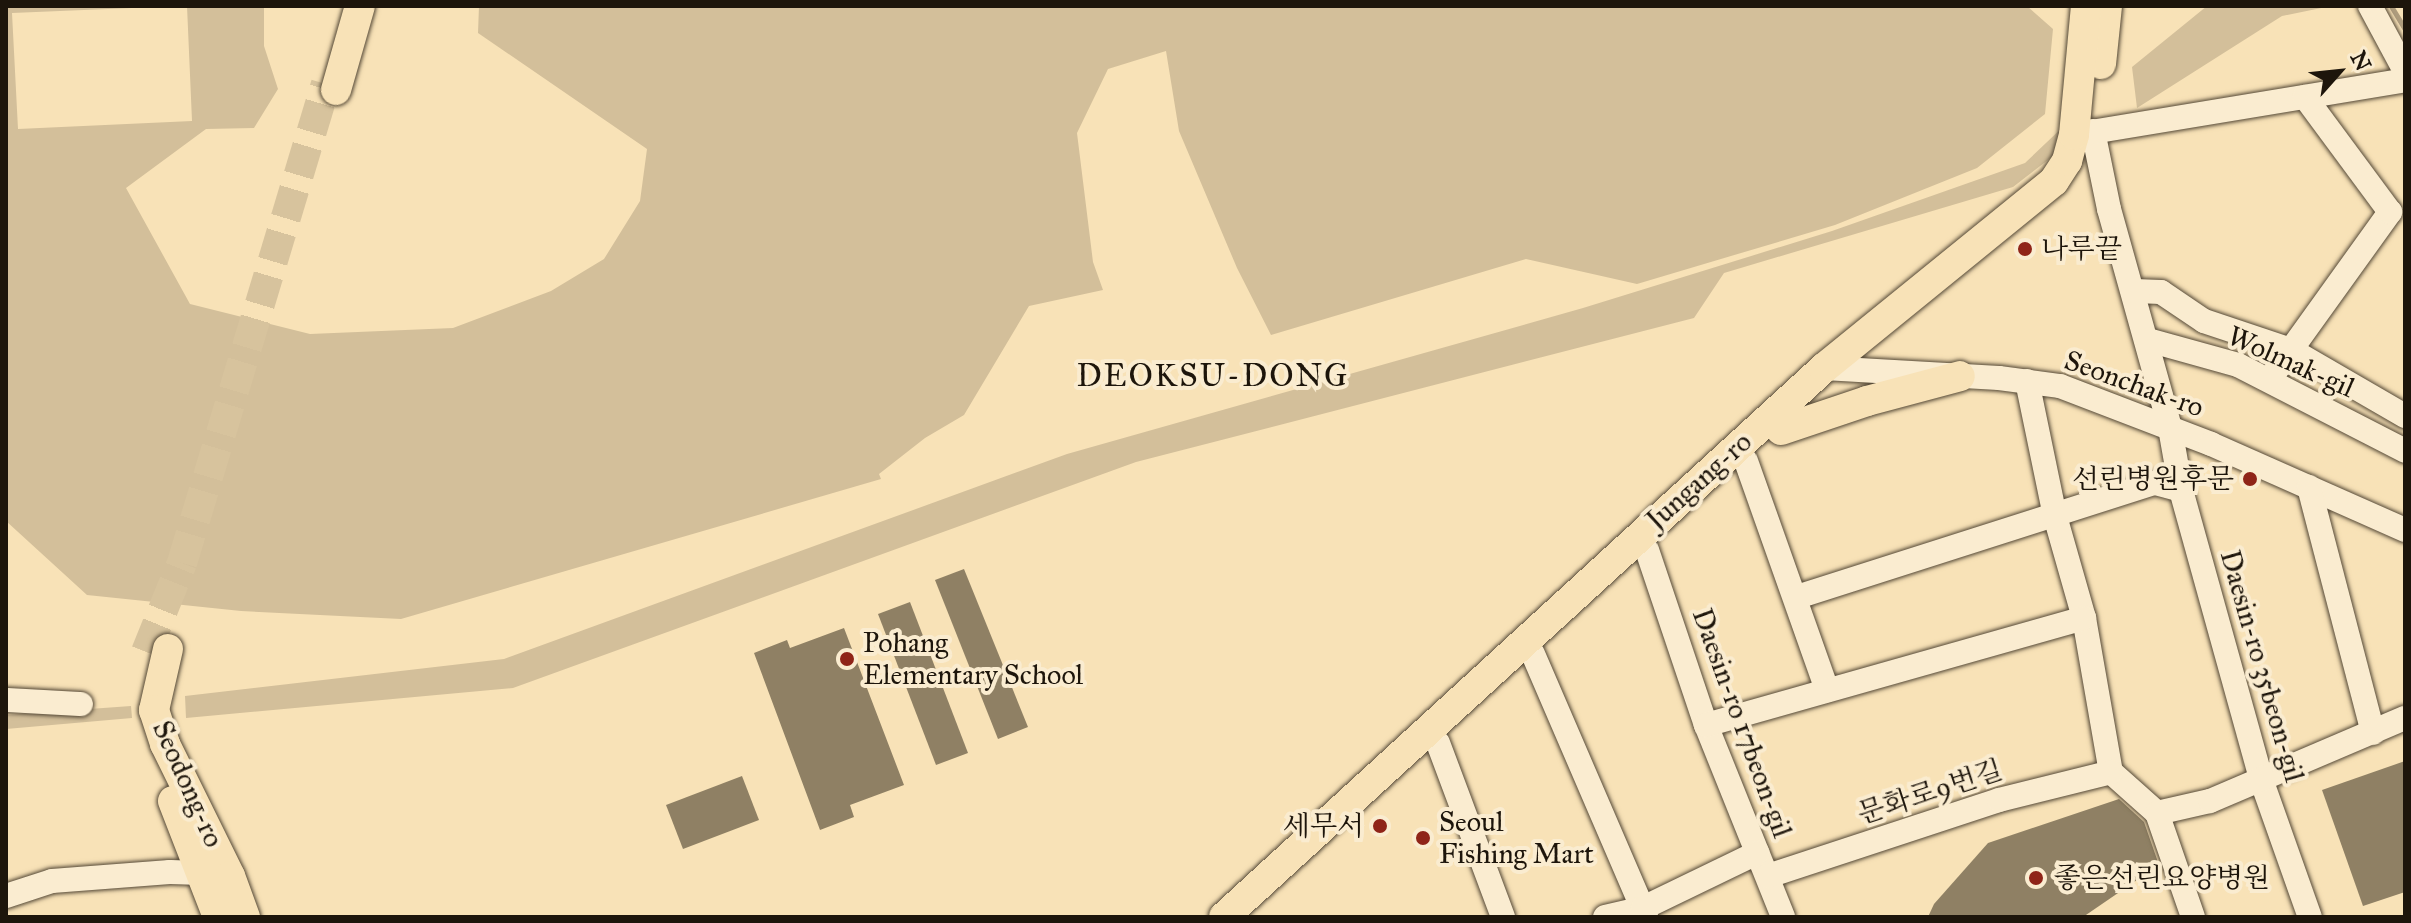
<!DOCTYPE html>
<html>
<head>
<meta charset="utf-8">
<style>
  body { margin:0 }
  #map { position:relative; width:2411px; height:923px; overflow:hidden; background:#f8e2b7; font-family:"IM FELL Great Primer","Noto Serif KR",serif }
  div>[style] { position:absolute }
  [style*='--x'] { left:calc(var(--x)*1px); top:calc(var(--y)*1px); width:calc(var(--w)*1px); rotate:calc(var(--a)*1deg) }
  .green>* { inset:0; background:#d3bf9a }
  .stream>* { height:5px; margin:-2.5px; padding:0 2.5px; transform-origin:2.5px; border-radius:2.5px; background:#ae9c7d }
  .building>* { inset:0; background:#8f8064 }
  .major-tunnel>* { height:30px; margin-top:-15px; transform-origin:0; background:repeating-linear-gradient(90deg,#d7c39d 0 30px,transparent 0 45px) }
  .roads { filter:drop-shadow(0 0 2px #544836) drop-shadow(0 0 2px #544836) }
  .minor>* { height:24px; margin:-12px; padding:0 12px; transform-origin:12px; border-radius:12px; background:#faecd0 }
  .major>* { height:30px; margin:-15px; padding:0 15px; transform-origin:15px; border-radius:15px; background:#f8e2b7 }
  .dots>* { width:22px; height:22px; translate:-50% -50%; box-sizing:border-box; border:4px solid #faecd0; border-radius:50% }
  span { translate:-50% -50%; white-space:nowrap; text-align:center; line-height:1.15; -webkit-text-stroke:8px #faecd0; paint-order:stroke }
  .poi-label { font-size:28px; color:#1d150b }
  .left { translate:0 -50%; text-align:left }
  .right { translate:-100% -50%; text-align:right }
  .street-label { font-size:28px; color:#1d150b }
  .quarter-label { font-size:32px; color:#1d150b; letter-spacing:2px }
  .frame { position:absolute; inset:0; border:8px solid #1d150b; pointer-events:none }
  .north { position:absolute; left:2299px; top:32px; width:80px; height:80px; -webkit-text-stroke:6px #faecd0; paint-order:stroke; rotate:63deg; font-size:22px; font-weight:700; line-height:32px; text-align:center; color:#1d150b }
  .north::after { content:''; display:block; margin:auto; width:28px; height:36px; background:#1d150b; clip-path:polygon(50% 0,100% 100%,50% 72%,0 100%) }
</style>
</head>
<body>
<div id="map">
  <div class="green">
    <div style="clip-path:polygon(6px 6px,180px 6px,12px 13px,18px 129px,192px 121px,187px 6px,264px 6px,264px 46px,278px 89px,254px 128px,206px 129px,126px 188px,190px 304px,310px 334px,453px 328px,551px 291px,604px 259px,640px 201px,647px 149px,478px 33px,479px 6px,2027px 6px,2053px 29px,2045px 114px,1977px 168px,1835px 225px,1637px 284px,1526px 259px,1271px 335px,1237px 268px,1179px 131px,1166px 51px,1108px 69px,1077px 133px,1093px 262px,1103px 290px,1029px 306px,964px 415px,925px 438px,879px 474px,881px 479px,401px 619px,241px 611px,87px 595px,6px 521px)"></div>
    <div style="clip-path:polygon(2207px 6px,2331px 6px,2282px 16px,2137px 108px,2132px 67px)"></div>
    <div style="clip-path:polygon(2066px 124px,2066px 146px,2013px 187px,1724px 273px,1694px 318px,1136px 462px,513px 688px,186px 718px,185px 696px,504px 659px,1067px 454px,1583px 308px,1832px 231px,2025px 163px)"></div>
    <div style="clip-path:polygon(131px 706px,132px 718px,6px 729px,6px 715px)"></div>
  </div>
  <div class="stream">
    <div style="--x:2391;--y:6;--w:27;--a:59"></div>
  </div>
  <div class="building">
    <div style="clip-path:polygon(964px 569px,1028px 727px,998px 739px,935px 580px)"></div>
    <div style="clip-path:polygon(910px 602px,968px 753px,936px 765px,878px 614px)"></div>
    <div style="clip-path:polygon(844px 628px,904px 785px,850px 805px,854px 817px,820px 830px,754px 653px,787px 640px,790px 648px)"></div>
    <div style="clip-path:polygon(2405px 761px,2405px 892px,2363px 906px,2322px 790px)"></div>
    <div style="clip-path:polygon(742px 776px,759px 820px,683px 849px,666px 805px)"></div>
    <div style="clip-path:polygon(2119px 799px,2144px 822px,2159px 865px,2083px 917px,1928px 917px,1934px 904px,1988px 843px)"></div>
  </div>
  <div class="major-tunnel">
    <div style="--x:146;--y:652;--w:96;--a:-68"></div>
    <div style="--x:182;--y:563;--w:500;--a:-73.27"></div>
  </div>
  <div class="roads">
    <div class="minor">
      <div style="--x:2370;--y:6;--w:74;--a:61.7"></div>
      <div style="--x:2093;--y:131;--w:80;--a:78.4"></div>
      <div style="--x:2109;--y:209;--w:227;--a:74.4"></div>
      <div style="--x:2170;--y:428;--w:63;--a:79.9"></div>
      <div style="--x:2181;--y:490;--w:300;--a:74.5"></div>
      <div style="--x:2261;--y:779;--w:146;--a:70.5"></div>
      <div style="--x:2080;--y:134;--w:329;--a:-9.4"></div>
      <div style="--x:2135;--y:291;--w:26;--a:2"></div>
      <div style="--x:2161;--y:292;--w:52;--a:34"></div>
      <div style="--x:2204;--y:321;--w:92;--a:18.4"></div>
      <div style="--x:2291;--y:350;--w:132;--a:30.1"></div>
      <div style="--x:2148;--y:340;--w:93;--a:15.5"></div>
      <div style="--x:2238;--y:365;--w:188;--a:27.2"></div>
      <div style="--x:1824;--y:368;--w:175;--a:3.3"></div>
      <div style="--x:1999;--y:378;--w:62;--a:7.5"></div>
      <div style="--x:2060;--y:386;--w:162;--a:21"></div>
      <div style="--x:2211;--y:444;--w:212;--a:23.9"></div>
      <div style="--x:2270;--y:379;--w:206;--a:-54.3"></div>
      <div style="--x:2390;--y:212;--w:143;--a:-126.5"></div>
      <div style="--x:2027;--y:381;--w:138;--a:78.3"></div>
      <div style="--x:2055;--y:516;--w:106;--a:74.1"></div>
      <div style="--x:2084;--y:618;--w:156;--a:80.1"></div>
      <div style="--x:2111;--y:772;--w:62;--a:41.7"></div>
      <div style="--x:2157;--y:813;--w:110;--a:70.9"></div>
      <div style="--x:1746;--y:461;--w:243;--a:70.5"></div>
      <div style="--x:2309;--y:487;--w:254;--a:75.4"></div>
      <div style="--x:1647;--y:550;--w:185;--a:71.4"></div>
      <div style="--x:1706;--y:725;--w:207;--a:68.1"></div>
      <div style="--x:1797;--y:597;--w:376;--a:-17.7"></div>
      <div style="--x:2155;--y:483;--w:27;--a:15"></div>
      <div style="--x:1533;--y:654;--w:286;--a:66.7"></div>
      <div style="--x:6;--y:700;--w:75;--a:3.1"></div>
      <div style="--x:1706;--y:725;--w:393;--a:-15.8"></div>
      <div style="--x:1438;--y:743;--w:186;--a:69.5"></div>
      <div style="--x:2157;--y:813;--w:54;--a:-12.8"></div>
      <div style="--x:2210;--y:801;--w:212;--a:-23.1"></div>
      <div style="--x:1768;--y:876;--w:243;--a:-18.2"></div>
      <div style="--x:1999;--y:800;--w:115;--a:-14"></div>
      <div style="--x:6;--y:896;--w:48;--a:-18.1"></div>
      <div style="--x:52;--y:881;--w:118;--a:-4.4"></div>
      <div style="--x:170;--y:872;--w:32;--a:2"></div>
      <div style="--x:1605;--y:917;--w:39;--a:-13"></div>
      <div style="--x:1643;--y:908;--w:127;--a:-25.8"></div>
    </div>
    <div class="major">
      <div style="--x:2101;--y:64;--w:58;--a:-84.1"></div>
      <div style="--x:336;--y:90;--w:87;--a:-74.1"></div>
      <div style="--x:1781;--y:430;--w:91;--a:-18.6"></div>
      <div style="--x:1867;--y:401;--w:96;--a:-15"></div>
      <div style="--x:168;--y:649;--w:63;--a:102.9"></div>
      <div style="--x:154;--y:710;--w:36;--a:72"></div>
      <div style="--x:165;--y:744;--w:147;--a:63.8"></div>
      <div style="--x:230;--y:876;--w:44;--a:69.9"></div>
      <div style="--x:173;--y:801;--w:124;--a:68.8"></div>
      <div style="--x:1224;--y:917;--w:813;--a:-42.46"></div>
      <div style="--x:1824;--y:368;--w:296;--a:-39.1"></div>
      <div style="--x:2054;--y:181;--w:24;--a:-57"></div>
      <div style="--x:2067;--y:161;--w:27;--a:-75"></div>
      <div style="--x:2074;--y:135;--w:130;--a:-84.7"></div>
    </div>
  </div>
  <div class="dots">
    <div style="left:2025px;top:249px;background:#8f2418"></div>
    <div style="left:2250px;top:479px;background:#8f2418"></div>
    <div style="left:847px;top:659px;background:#8f2418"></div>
    <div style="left:1380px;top:826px;background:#8f2418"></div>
    <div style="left:1423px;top:838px;background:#8f2418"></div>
    <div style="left:2036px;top:878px;background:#8f2418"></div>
  </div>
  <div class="poi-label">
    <span class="left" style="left:2041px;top:249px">나루끝</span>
    <span class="right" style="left:2234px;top:479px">선린병원후문</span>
    <span class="left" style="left:863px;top:659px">Pohang<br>Elementary School</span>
    <span class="left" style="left:1439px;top:838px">Seoul<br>Fishing Mart</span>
    <span class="right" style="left:1364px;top:826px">세무서</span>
    <span class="left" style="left:2054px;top:878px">좋은선린요양병원</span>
  </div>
  <div class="street-label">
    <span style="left:2291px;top:362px;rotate:24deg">Wolmak-gil</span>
    <span style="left:2134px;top:384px;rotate:20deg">Seonchak-ro</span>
    <span style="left:1699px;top:481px;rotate:-42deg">Jungang-ro</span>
    <span style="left:2262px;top:666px;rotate:74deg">Daesin-ro 35beon-gil</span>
    <span style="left:1742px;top:723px;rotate:70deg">Daesin-ro 17beon-gil</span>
    <span style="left:188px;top:784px;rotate:66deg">Seodong-ro</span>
    <span style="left:1930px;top:792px;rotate:-18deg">문화로9번길</span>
  </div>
  <div class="quarter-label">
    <span style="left:1213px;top:376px">DEOKSU-DONG</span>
  </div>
  <div class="frame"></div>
  <div class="north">N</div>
</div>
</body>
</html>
